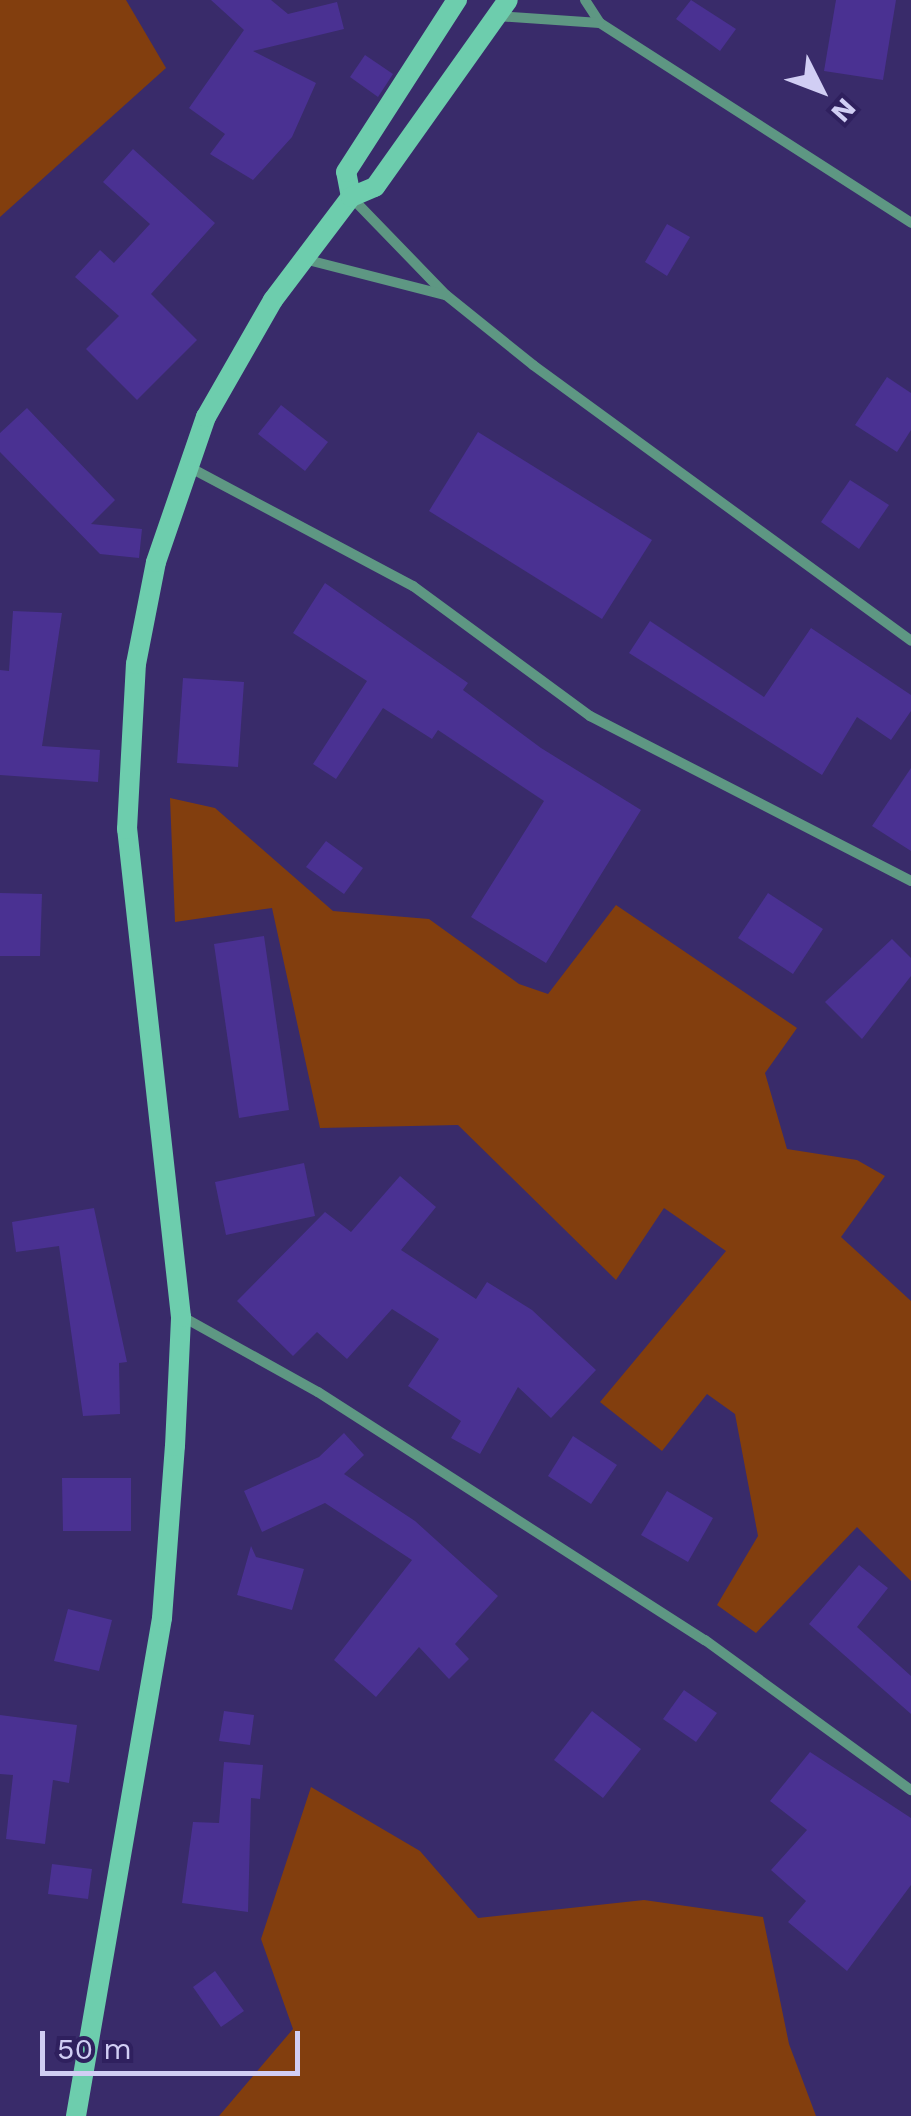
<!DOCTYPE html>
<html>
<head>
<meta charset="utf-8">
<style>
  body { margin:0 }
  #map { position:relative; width:911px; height:2116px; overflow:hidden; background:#392b6a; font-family:"Work Sans",sans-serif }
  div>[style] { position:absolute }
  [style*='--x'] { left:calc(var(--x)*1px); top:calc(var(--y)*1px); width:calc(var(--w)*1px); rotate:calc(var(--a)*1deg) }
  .green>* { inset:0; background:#823e0e }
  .building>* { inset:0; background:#4a3192 }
  .street>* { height:10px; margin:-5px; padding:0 5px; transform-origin:5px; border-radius:5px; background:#5e9783 }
  .secondary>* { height:20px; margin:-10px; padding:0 10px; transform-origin:10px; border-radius:10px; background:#6dcdad }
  span { translate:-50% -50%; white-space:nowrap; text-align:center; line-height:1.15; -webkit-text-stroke:8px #2f205e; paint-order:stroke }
  .north { position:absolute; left:771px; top:40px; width:100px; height:100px; -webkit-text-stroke:8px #2f205e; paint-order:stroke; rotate:132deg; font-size:28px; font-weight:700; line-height:40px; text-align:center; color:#d1cef4 }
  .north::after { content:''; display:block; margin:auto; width:35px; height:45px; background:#d1cef4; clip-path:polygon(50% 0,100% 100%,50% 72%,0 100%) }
  .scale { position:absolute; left:40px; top:2031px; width:260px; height:45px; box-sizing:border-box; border:5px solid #d1cef4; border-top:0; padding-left:12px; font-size:30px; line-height:35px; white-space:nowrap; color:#d1cef4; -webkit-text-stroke:8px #2f205e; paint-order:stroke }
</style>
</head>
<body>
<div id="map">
  <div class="green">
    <div style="clip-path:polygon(0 0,126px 0,166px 68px,0 217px)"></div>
    <div style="clip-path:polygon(170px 798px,215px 808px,333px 911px,429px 919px,519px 984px,548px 994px,616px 905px,797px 1028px,765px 1073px,787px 1149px,857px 1160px,885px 1176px,841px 1237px,911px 1301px,911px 1581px,857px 1527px,756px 1633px,717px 1605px,758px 1536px,735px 1414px,707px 1394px,662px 1451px,600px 1402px,726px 1251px,664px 1208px,616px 1280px,458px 1125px,320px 1128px,272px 908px,175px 922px)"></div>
    <div style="clip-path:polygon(311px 1787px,420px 1851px,478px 1918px,644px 1900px,763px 1917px,789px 2044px,816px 2116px,219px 2116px,293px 2029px,261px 1939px)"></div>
  </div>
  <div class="building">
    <div style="clip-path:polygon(211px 0,271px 0,288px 14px,337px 2px,344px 29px,253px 51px,316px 83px,292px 137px,253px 180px,210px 154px,225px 134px,189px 108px,244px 30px)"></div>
    <div style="clip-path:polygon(691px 0,736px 29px,720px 51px,676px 19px)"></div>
    <div style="clip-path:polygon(836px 0,896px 0,883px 80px,824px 71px)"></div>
    <div style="clip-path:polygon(365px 55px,393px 74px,378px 97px,350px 77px)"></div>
    <div style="clip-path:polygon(133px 149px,215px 223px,151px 294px,197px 340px,137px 400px,86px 349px,119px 316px,75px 277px,100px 250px,114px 263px,150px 224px,103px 182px)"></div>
    <div style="clip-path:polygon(667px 224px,690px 237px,667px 276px,645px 262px)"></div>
    <div style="clip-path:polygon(887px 377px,911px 393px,911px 430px,897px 452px,855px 425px)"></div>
    <div style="clip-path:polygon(281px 405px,328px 442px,305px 471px,258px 434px)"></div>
    <div style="clip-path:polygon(27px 408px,115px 500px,91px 524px,142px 529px,139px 558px,100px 554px,0 452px,0 433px)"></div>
    <div style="clip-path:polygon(478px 432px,652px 540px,602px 619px,429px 511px)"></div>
    <div style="clip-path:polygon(850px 480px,889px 505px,859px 549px,821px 522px)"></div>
    <div style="clip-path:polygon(325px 583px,468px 683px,463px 690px,541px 748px,641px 810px,546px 963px,471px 917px,544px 801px,438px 730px,432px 739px,383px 708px,336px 779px,313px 764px,367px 681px,293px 633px)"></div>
    <div style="clip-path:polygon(13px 611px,62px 613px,42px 746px,100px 750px,98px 782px,0 775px,0 670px,9px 671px)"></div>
    <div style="clip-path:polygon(650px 621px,764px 697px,811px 628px,911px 695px,911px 711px,891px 740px,857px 717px,822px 775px,629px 653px)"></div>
    <div style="clip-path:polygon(183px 678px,244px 682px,238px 767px,177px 763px)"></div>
    <div style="clip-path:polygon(911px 768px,911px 851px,872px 826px)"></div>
    <div style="clip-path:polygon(326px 841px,363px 868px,344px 894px,306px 867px)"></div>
    <div style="clip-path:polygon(0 893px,42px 894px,40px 956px,0 956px)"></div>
    <div style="clip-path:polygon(768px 893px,823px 929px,793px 974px,738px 938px)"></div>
    <div style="clip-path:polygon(264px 936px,289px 1110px,239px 1118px,214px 944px)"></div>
    <div style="clip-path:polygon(892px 939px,911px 958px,911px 976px,862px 1039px,825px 1002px)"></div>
    <div style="clip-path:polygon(304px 1163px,315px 1216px,226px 1235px,215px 1182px)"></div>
    <div style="clip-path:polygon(400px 1176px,436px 1207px,401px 1250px,476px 1299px,487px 1282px,532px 1310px,596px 1370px,551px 1418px,518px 1387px,480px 1454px,451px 1438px,461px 1421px,408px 1386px,439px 1339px,392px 1309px,347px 1359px,317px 1332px,293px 1356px,237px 1301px,325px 1212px,351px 1232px)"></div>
    <div style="clip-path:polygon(94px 1208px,127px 1362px,119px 1363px,120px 1414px,83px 1416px,59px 1246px,16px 1252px,12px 1222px)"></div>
    <div style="clip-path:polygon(344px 1433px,364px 1455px,344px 1474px,415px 1521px,498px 1596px,455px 1644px,469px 1659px,449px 1679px,419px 1647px,376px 1697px,334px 1660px,412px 1560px,325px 1503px,262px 1532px,244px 1491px,319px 1457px)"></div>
    <div style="clip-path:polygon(573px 1436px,617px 1465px,591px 1504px,548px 1476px)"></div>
    <div style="clip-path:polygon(62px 1478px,131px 1478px,131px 1531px,63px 1531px)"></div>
    <div style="clip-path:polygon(667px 1491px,713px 1518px,688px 1562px,641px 1535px)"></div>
    <div style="clip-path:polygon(251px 1546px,256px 1557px,304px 1569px,292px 1610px,237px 1595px)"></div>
    <div style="clip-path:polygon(859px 1565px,888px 1588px,857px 1627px,911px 1676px,911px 1714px,809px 1624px)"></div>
    <div style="clip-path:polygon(68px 1609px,112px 1620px,99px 1671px,54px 1661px)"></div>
    <div style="clip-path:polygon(684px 1690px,717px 1713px,696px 1742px,663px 1719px)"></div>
    <div style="clip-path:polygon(224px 1711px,254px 1715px,250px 1745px,219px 1741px)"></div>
    <div style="clip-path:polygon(592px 1711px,641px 1749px,603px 1798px,554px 1760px)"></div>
    <div style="clip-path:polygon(0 1715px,77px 1725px,69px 1783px,53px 1780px,45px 1844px,6px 1839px,13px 1775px,0 1774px)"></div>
    <div style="clip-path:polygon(810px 1752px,911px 1818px,911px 1885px,847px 1971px,788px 1922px,806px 1901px,771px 1870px,807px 1830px,770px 1801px)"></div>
    <div style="clip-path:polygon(224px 1762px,263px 1765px,260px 1799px,251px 1798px,248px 1912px,182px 1903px,193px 1822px,219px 1823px)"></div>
    <div style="clip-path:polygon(52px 1864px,92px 1869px,88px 1899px,48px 1894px)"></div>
    <div style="clip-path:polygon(215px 1971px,244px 2011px,221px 2027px,193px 1987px)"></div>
  </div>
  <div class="street">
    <div style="--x:585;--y:0;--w:27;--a:57"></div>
    <div style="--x:600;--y:23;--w:370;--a:32.7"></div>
    <div style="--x:497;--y:16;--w:103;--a:3.9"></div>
    <div style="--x:352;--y:198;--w:135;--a:45.9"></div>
    <div style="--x:446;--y:295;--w:112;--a:38.8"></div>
    <div style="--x:533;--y:365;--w:468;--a:36.1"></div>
    <div style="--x:304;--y:259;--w:146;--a:14.3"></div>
    <div style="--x:189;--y:467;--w:254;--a:28"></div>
    <div style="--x:413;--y:586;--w:220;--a:36.3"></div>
    <div style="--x:590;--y:716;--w:361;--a:27.2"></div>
    <div style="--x:183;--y:1317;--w:154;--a:29.1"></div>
    <div style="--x:318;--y:1392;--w:460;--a:32.7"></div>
    <div style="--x:705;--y:1640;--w:255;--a:36.1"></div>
  </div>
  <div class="secondary">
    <div style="--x:351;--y:197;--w:25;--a:-101"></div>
    <div style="--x:346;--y:172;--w:205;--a:-57.2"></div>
    <div style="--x:76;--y:2116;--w:505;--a:-80.2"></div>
    <div style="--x:162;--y:1618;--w:172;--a:-85.7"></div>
    <div style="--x:175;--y:1446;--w:129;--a:-87.3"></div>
    <div style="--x:181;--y:1317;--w:491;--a:-96.3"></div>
    <div style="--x:127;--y:829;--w:165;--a:-86.9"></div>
    <div style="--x:136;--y:664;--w:104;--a:-78.9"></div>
    <div style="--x:156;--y:562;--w:153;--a:-71"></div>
    <div style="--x:206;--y:417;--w:135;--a:-60.2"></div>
    <div style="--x:273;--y:300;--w:129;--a:-52.9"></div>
    <div style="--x:351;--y:197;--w:26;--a:-23"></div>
    <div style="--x:375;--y:187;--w:229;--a:-54.6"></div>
  </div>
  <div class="north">N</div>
  <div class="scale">50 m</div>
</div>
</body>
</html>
